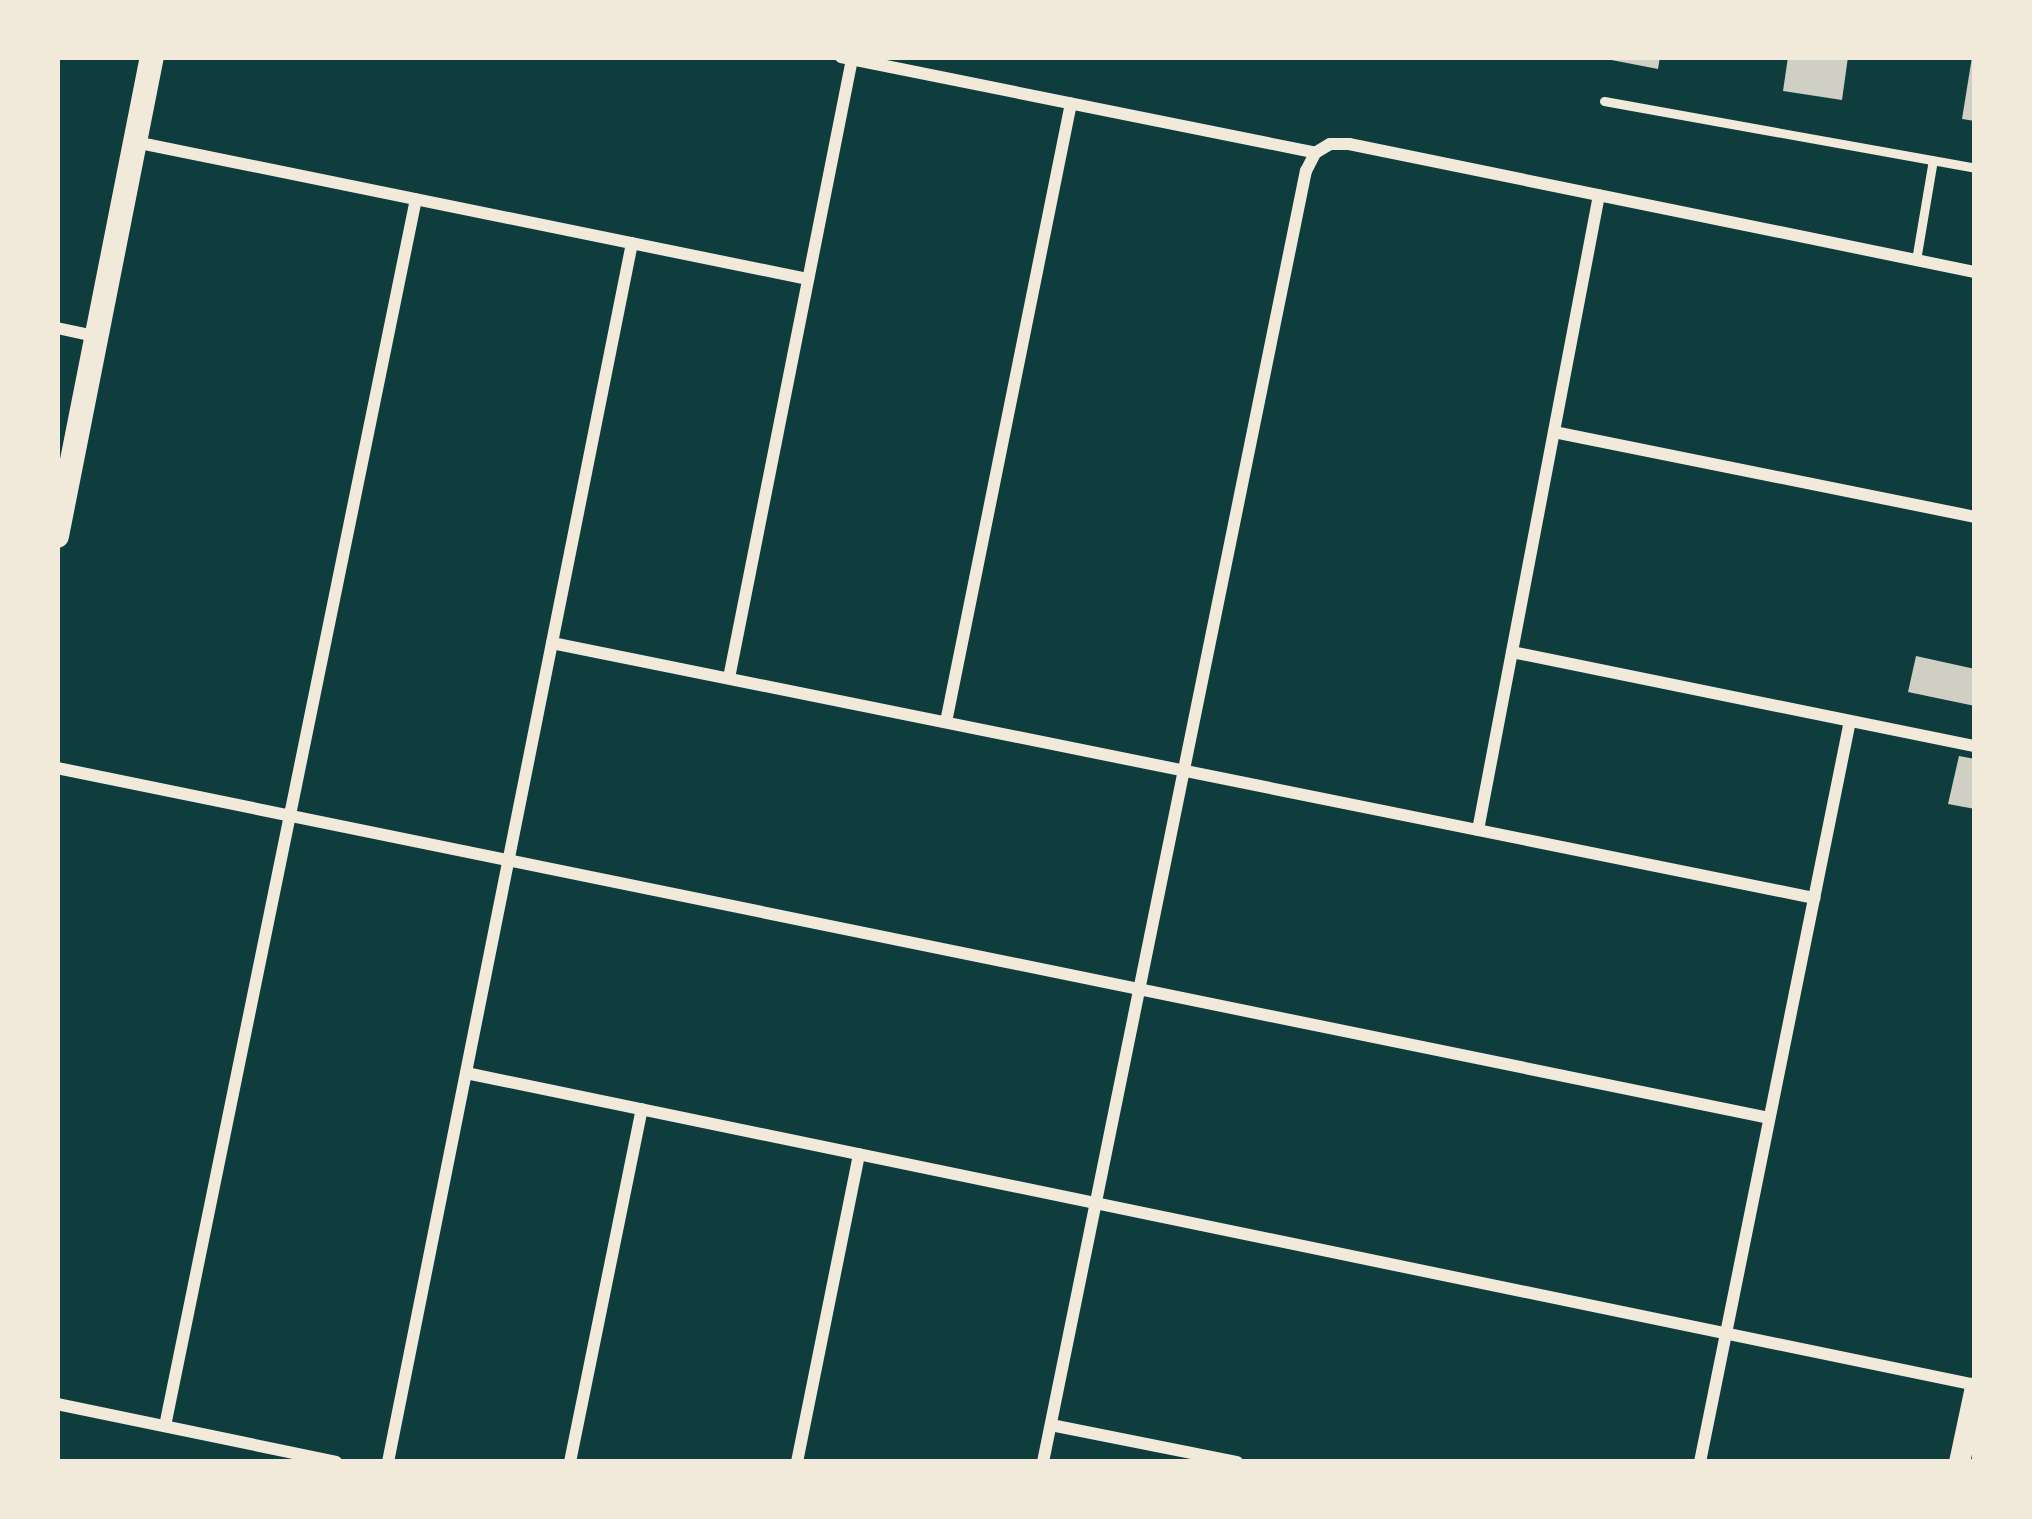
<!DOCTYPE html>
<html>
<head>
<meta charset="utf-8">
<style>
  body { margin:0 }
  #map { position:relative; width:2032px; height:1519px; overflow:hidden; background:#0f3d3e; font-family:Montserrat,sans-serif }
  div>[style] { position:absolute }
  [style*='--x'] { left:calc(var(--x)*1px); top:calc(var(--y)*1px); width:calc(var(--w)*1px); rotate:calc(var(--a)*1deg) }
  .building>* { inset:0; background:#cfcfc3 }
  .service>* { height:9px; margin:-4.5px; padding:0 4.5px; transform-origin:4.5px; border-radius:4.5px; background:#f1e9da }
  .minor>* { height:12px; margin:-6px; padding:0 6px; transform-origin:6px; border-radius:6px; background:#f1e9da }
  .tertiary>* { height:21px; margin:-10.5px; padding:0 10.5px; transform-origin:10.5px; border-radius:10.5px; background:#f1e9da }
  .secondary>* { height:24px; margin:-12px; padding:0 12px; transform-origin:12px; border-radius:12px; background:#f1e9da }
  span { translate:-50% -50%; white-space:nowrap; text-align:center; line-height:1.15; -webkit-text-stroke:9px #f1e9da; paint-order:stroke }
  .frame { position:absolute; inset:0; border:60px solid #f1e9da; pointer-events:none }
</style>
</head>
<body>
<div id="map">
  <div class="building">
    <div style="clip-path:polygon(1596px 57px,1660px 57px,1658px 69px)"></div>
    <div style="clip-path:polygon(1788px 57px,1848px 57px,1842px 100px,1783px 91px)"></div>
    <div style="clip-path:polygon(1972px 57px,1975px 57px,1975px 121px,1962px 119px)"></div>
    <div style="clip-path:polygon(1916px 656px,1975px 669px,1975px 706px,1908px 692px)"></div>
    <div style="clip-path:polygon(1959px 756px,1975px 759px,1975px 809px,1948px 804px)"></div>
  </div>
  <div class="service">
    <div style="--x:1604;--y:101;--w:377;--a:10.2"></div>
    <div style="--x:1916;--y:260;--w:101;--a:-80.4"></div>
  </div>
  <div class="minor">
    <div style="--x:841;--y:57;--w:484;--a:11.4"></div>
    <div style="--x:1315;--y:153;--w:17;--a:-31"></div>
    <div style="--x:1330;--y:144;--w:19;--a:0"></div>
    <div style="--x:1349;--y:144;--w:639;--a:11.56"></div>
    <div style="--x:135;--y:142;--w:687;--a:11.51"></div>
    <div style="--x:57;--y:328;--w:40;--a:12"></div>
    <div style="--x:1554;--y:432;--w:429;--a:11.4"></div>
    <div style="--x:552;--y:643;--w:1288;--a:11.42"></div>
    <div style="--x:1512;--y:652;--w:472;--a:11.5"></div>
    <div style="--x:729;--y:678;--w:631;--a:-78.76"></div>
    <div style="--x:946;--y:722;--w:631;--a:-78.58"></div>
    <div style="--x:57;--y:768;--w:1747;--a:11.55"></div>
    <div style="--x:1478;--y:830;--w:646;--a:-79.21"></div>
    <div style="--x:466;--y:1073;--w:1541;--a:11.68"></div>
    <div style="--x:57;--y:1404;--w:285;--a:11.7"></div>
    <div style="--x:1051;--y:1425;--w:190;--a:11.3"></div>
    <div style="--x:165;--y:1426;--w:1252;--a:-78.44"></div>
    <div style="--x:388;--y:1462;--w:1243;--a:-78.68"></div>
    <div style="--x:570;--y:1462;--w:360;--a:-78.5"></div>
    <div style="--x:797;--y:1462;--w:314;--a:-78.6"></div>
    <div style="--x:1043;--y:1462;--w:1318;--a:-78.49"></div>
    <div style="--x:1306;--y:171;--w:20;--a:-63"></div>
    <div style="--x:1700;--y:1462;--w:756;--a:-78.56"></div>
  </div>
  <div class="tertiary">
    <div style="--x:1959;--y:1462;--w:77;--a:-78"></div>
  </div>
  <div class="secondary">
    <div style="--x:57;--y:536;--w:488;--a:-78.8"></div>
  </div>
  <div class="frame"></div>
</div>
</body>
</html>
